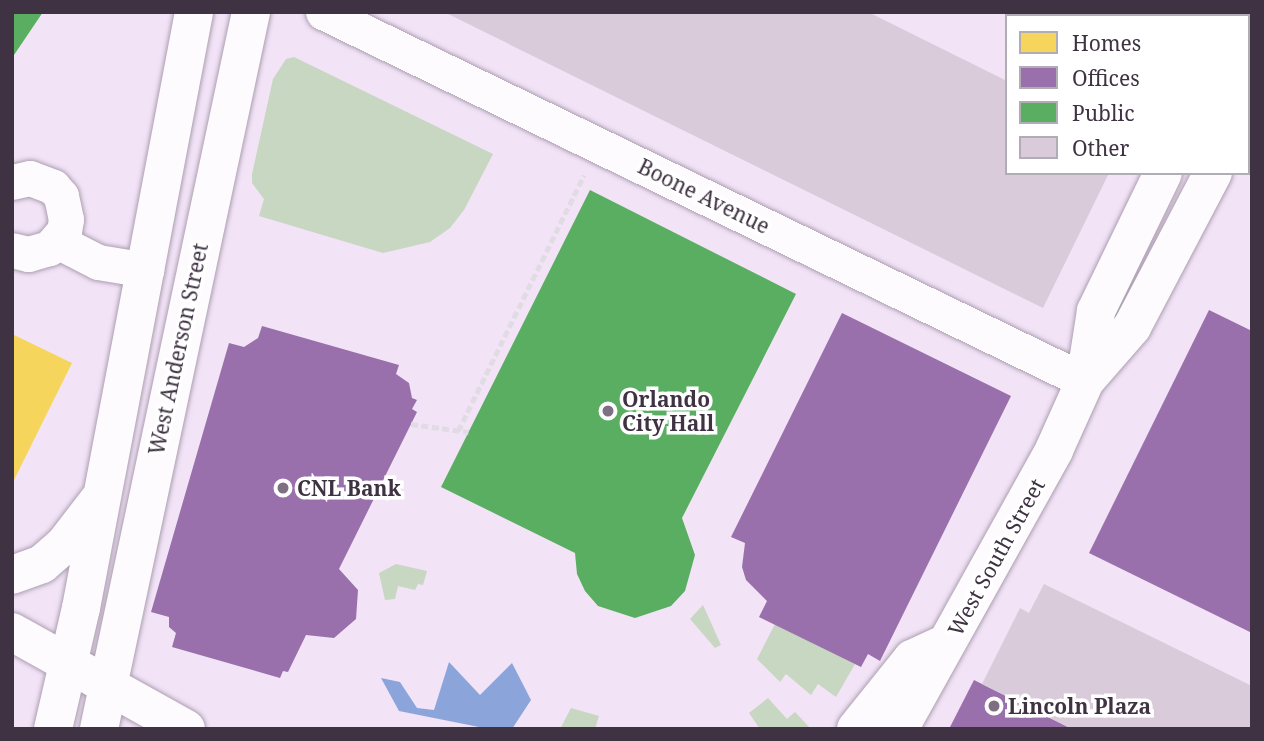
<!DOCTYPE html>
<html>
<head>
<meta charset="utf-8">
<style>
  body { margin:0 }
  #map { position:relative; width:1264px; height:741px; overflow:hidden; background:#f2e3f7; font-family:"Noto Serif",serif }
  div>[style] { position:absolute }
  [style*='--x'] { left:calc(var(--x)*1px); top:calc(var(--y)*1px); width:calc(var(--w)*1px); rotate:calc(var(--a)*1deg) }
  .green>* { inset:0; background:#c7d7c2 }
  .water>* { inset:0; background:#8ba5da }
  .homes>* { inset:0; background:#f6d55c }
  .offices>* { inset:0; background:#9970ab }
  .public>* { inset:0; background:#5aae61 }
  .building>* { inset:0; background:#dacbda }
  .path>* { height:4.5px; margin-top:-2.25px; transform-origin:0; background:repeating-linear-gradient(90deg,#e1dce3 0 7px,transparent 0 10.5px) }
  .roads { filter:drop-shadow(0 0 2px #ac9fb0) drop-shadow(0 0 2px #ac9fb0) }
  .minor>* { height:35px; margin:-17.5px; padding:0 17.5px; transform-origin:17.5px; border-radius:17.5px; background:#fdfbfe }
  .major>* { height:38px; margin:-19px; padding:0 19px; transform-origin:19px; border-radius:19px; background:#fdfbfe }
  .rail>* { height:8px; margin-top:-4px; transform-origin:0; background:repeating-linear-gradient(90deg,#fff 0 16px,#d5d0d7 0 32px); box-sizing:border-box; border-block:2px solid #d5d0d7 }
  .dots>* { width:19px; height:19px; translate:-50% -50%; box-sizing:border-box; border:4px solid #fff; border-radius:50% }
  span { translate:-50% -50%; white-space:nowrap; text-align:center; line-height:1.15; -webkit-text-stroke:7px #fff; paint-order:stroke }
  .street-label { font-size:21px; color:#3f3243 }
  .poi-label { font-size:21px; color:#3f3243; font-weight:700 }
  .left { translate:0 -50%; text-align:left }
  .frame { position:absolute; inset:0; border:14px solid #3f3243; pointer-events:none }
  .legend { position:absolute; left:1005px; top:14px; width:245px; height:161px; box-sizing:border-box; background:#fff; border:2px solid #b2adb4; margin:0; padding:9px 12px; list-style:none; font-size:21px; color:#3f3243 }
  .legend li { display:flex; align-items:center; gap:14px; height:35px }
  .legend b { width:35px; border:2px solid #b2adb4 }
</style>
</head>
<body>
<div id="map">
  <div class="green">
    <div style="clip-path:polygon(294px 57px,493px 154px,464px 210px,450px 228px,430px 242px,383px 253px,259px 216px,264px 199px,252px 183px,252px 174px,273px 79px,286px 59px)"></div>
    <div style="clip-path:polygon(396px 564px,427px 571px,423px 585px,418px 584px,415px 590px,398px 586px,395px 599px,385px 600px,379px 573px)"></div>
    <div style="clip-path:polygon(703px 605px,721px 645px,715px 648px,690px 619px)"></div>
    <div style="clip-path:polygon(775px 624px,855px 664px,836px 697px,818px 684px,811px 695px,786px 674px,780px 682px,757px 659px)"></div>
    <div style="clip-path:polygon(768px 698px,787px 719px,795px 712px,811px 729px,760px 729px,749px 713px)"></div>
    <div style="clip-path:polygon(571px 708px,599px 716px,595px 729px,560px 729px)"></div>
  </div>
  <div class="water">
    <div style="clip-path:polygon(449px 662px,480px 695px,512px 663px,531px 700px,512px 729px,489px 729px,399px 711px,381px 678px,400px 682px,417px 708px,434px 710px)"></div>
  </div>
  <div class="homes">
    <div style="clip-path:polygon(12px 334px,72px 363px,12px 484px)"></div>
  </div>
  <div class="offices">
    <div style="clip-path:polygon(1209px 310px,1252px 331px,1252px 633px,1089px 553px)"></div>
    <div style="clip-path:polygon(842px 313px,1011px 396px,880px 661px,868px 654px,861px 667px,759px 617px,767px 601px,746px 580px,742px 567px,745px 543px,731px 537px)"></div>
    <div style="clip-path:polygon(262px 326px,399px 365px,396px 374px,409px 383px,412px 398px,417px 400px,412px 409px,417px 412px,339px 569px,358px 590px,356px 619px,334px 638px,306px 635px,288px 672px,283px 671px,280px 678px,172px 647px,176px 633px,169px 627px,169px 617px,151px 612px,229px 343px,244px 347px,258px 338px)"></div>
    <div style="clip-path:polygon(974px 680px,1072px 729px,949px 729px)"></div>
  </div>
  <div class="public">
    <div style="clip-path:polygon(12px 12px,43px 12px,12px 58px)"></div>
    <div style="clip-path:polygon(590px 190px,796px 294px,682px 518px,695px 555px,685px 591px,671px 606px,635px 618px,598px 606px,585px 591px,577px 574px,575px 553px,441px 487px)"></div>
  </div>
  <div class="building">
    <div style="clip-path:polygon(444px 12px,868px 12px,1007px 81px,1007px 173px,1109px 173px,1043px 308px)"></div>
    <div style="clip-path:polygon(1044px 584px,1252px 686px,1252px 729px,1072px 729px,982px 684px,1020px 608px,1029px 613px)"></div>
  </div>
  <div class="path">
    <div style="--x:411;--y:424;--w:58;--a:8"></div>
    <div style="--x:458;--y:431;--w:285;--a:-63.8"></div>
  </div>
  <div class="roads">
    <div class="minor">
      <div style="--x:323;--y:12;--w:847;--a:25.84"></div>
      <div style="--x:12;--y:182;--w:18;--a:-13"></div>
      <div style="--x:30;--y:178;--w:25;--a:21"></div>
      <div style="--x:53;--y:187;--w:12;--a:48"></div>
      <div style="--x:61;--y:196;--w:24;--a:78"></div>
      <div style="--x:66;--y:219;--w:12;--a:99"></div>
      <div style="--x:64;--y:231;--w:23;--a:131"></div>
      <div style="--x:49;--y:248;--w:22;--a:164"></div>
      <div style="--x:28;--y:254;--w:16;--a:-166"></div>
      <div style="--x:57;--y:241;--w:46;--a:27.1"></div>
      <div style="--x:98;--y:262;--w:49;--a:9.5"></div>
    </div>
    <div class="major">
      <div style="--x:1240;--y:16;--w:4;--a:-63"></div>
      <div style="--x:1248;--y:105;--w:9;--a:-63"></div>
      <div style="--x:1085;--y:381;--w:72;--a:-49"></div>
      <div style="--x:1132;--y:327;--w:174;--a:-62.3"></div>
      <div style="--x:12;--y:575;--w:32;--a:-20"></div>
      <div style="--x:42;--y:564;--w:29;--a:-41"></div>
      <div style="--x:64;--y:545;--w:56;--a:-52.3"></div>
      <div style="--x:12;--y:632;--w:199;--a:29.1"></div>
      <div style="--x:53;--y:729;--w:124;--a:-77"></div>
      <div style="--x:81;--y:608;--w:607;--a:-79.26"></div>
      <div style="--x:99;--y:729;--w:733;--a:-78.03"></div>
      <div style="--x:856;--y:729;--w:90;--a:-51.3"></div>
      <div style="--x:912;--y:659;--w:31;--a:-25"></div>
      <div style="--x:899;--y:729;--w:319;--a:-60.9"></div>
      <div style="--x:1054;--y:450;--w:76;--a:-65.8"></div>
      <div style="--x:1085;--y:381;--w:71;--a:-81.1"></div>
      <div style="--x:1096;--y:311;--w:153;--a:-64.1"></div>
    </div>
  </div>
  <div class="rail">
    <div style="--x:1020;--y:12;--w:6;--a:45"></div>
    <div style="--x:1050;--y:12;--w:6;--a:39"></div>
    <div style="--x:1248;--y:128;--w:4;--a:27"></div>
    <div style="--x:1248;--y:150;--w:4;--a:27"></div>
  </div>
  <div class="dots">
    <div style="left:608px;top:411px;background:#7e7082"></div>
    <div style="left:283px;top:488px;background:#7e7082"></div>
    <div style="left:994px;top:706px;background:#7e7082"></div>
  </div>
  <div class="street-label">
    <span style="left:704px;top:196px;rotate:26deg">Boone Avenue</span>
    <span style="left:178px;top:349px;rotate:-78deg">West Anderson Street</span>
    <span style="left:996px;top:557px;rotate:-61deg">West South Street</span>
  </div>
  <div class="poi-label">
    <span class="left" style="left:622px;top:411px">Orlando<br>City Hall</span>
    <span class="left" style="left:297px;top:488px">CNL Bank</span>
    <span class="left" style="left:1008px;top:706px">Lincoln Plaza</span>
  </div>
  <div class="frame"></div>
  <ul class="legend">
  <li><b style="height:19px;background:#f6d55c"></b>Homes</li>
  <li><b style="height:19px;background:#9970ab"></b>Offices</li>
  <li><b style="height:19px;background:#5aae61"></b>Public</li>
  <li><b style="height:19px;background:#dacbda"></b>Other</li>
  </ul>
</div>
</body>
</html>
